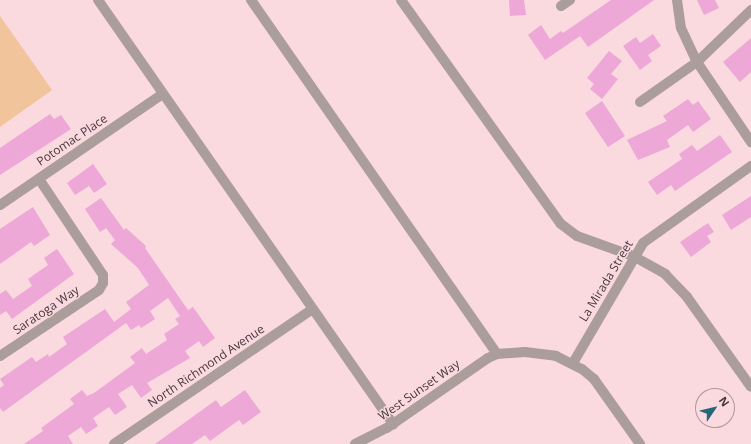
<!DOCTYPE html>
<html>
<head>
<meta charset="utf-8">
<style>
  body { margin:0 }
  #map { position:relative; width:751px; height:444px; overflow:hidden; background:#fad9df; font-family:"Open Sans",sans-serif }
  div>[style] { position:absolute }
  [style*='--x'] { left:calc(var(--x)*1px); top:calc(var(--y)*1px); width:calc(var(--w)*1px); rotate:calc(var(--a)*1deg) }
  .green>* { inset:0; background:#f1c49c }
  .building>* { inset:0; background:#eda8d8 }
  .minor>* { height:10px; margin:-5px; padding:0 5px; transform-origin:5px; border-radius:5px; background:#ab9e9a }
  span { translate:-50% -50%; white-space:nowrap; text-align:center; line-height:1.15; -webkit-text-stroke:3px #fad9df; paint-order:stroke }
  .street-label { font-size:12px; color:#44373a }
  .north { position:absolute; left:695px; top:388px; width:40px; height:40px; box-sizing:border-box; background:#fad9df; border:1px solid #b1989d; border-radius:50%; rotate:55deg; font-size:11px; font-weight:700; line-height:16px; text-align:center; color:#44373a }
  .north::after { content:''; display:block; margin:auto; width:14px; height:18px; background:#26657a; clip-path:polygon(50% 0,100% 100%,50% 72%,0 100%) }
</style>
</head>
<body>
<div id="map">
  <div class="green">
    <div style="clip-path:polygon(0 16px,52px 90px,0 127px)"></div>
  </div>
  <div class="building">
    <div style="clip-path:polygon(509px 0,524px 0,526px 15px,510px 16px)"></div>
    <div style="clip-path:polygon(611px 0,654px 0,588px 47px,580px 36px,545px 60px,528px 35px,541px 25px,550px 39px,561px 31px,563px 33px)"></div>
    <div style="clip-path:polygon(697px 0,715px 0,719px 8px,704px 15px)"></div>
    <div style="clip-path:polygon(653px 34px,661px 46px,648px 55px,652px 61px,640px 70px,623px 46px,636px 37px,640px 43px)"></div>
    <div style="clip-path:polygon(751px 38px,751px 72px,740px 82px,723px 62px)"></div>
    <div style="clip-path:polygon(609px 51px,622px 61px,611px 74px,618px 79px,602px 99px,590px 89px,594px 84px,587px 78px)"></div>
    <div style="clip-path:polygon(688px 99px,693px 105px,698px 101px,711px 119px,693px 132px,688px 125px,667px 140px,670px 147px,638px 160px,627px 140px,667px 121px,663px 116px)"></div>
    <div style="clip-path:polygon(602px 101px,625px 136px,608px 147px,585px 113px)"></div>
    <div style="clip-path:polygon(50px 114px,54px 119px,61px 115px,71px 129px,0 175px,0 148px)"></div>
    <div style="clip-path:polygon(720px 135px,732px 152px,675px 191px,671px 185px,657px 195px,648px 182px,682px 159px,679px 154px,692px 145px,697px 151px)"></div>
    <div style="clip-path:polygon(93px 164px,107px 184px,94px 193px,89px 186px,75px 195px,67px 183px)"></div>
    <div style="clip-path:polygon(751px 196px,751px 217px,731px 230px,722px 215px)"></div>
    <div style="clip-path:polygon(101px 198px,124px 230px,126px 228px,146px 246px,145px 248px,188px 310px,193px 307px,215px 338px,203px 347px,199px 341px,185px 351px,190px 358px,147px 383px,152px 390px,141px 398px,132px 385px,118px 394px,127px 407px,115px 415px,109px 407px,93px 418px,98px 426px,86px 434px,81px 427px,68px 436px,73px 444px,24px 444px,43px 431px,41px 428px,74px 404px,70px 399px,82px 390px,87px 396px,94px 393px,135px 363px,130px 357px,142px 348px,146px 354px,167px 340px,164px 334px,179px 324px,175px 319px,180px 316px,168px 298px,150px 311px,155px 319px,141px 328px,139px 325px,131px 330px,126px 323px,3px 412px,0 408px,0 388px,4px 385px,0 379px,32px 357px,36px 362px,48px 354px,49px 357px,67px 344px,63px 337px,105px 309px,114px 322px,131px 309px,126px 302px,149px 285px,138px 268px,111px 244px,115px 240px,106px 228px,100px 232px,85px 209px)"></div>
    <div style="clip-path:polygon(33px 207px,50px 235px,34px 246px,31px 242px,0 264px,0 229px)"></div>
    <div style="clip-path:polygon(708px 223px,714px 232px,707px 236px,711px 242px,691px 257px,680px 242px)"></div>
    <div style="clip-path:polygon(57px 249px,74px 274px,12px 319px,6px 311px,0 315px,0 294px,6px 290px,13px 299px,32px 286px,28px 279px,48px 265px,44px 258px)"></div>
    <div style="clip-path:polygon(245px 390px,261px 412px,243px 425px,239px 420px,210px 441px,205px 435px,192px 444px,155px 444px,216px 400px,221px 407px)"></div>
  </div>
  <div class="minor">
    <div style="--x:98;--y:0;--w:517;--a:55.17"></div>
    <div style="--x:251;--y:0;--w:431;--a:55.2"></div>
    <div style="--x:401;--y:0;--w:275;--a:54.5"></div>
    <div style="--x:561;--y:224;--w:20;--a:37"></div>
    <div style="--x:577;--y:236;--w:59;--a:19.7"></div>
    <div style="--x:633;--y:256;--w:37;--a:29"></div>
    <div style="--x:665;--y:274;--w:32;--a:46"></div>
    <div style="--x:687;--y:297;--w:110;--a:54.6"></div>
    <div style="--x:677;--y:0;--w:28;--a:82"></div>
    <div style="--x:681;--y:28;--w:38;--a:65"></div>
    <div style="--x:697;--y:62;--w:97;--a:56"></div>
    <div style="--x:561;--y:6;--w:11;--a:-34"></div>
    <div style="--x:640;--y:102;--w:70;--a:-35.1"></div>
    <div style="--x:697;--y:62;--w:75;--a:-43.9"></div>
    <div style="--x:0;--y:205;--w:197;--a:-34.3"></div>
    <div style="--x:0;--y:356;--w:119;--a:-33.7"></div>
    <div style="--x:99;--y:290;--w:8;--a:-60"></div>
    <div style="--x:103;--y:283;--w:8;--a:-90"></div>
    <div style="--x:103;--y:275;--w:115;--a:-123.7"></div>
    <div style="--x:573;--y:363;--w:139;--a:-59.7"></div>
    <div style="--x:643;--y:243;--w:133;--a:-35.5"></div>
    <div style="--x:114;--y:444;--w:240;--a:-34.2"></div>
    <div style="--x:355;--y:444;--w:36;--a:-27"></div>
    <div style="--x:387;--y:428;--w:123;--a:-34.7"></div>
    <div style="--x:488;--y:358;--w:10;--a:-24"></div>
    <div style="--x:497;--y:354;--w:28;--a:-4"></div>
    <div style="--x:525;--y:352;--w:31;--a:7"></div>
    <div style="--x:556;--y:356;--w:29;--a:27"></div>
    <div style="--x:582;--y:369;--w:16;--a:40"></div>
    <div style="--x:594;--y:379;--w:80;--a:54.7"></div>
  </div>
  <div class="street-label">
    <span style="left:72px;top:140px;rotate:-34deg">Potomac Place</span>
    <span style="left:606px;top:281px;rotate:-59deg">La Mirada Street</span>
    <span style="left:46px;top:310px;rotate:-34deg">Saratoga Way</span>
    <span style="left:206px;top:366px;rotate:-34deg">North Richmond Avenue</span>
    <span style="left:419px;top:390px;rotate:-35deg">West Sunset Way</span>
  </div>
  <div class="north">N</div>
</div>
</body>
</html>
